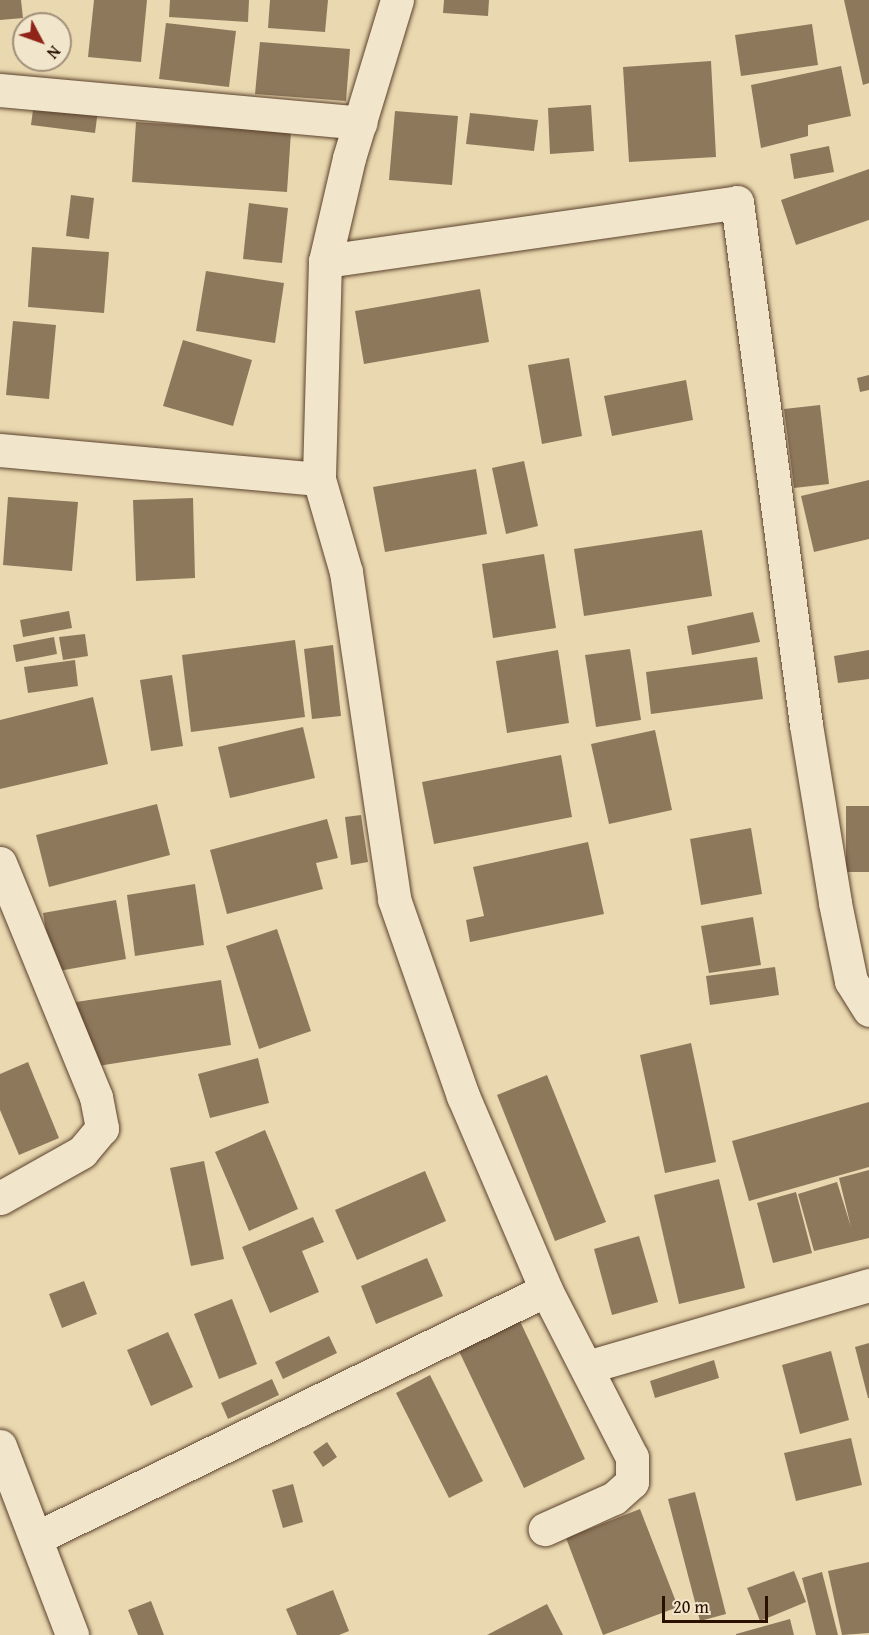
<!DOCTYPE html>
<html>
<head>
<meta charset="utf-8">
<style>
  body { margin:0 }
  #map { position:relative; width:869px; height:1635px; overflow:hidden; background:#ead8b0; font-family:"Gentium Book Plus",serif }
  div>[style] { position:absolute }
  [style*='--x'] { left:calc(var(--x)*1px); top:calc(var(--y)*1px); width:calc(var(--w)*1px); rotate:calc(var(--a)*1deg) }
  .building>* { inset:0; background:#8e785c }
  .roads { filter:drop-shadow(0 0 2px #5b422c) drop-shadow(0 0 2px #5b422c) }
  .minor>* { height:33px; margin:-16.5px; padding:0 16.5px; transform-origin:16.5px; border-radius:16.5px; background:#f1e6cc }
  span { translate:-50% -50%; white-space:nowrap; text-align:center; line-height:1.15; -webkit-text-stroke:6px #f1e6cc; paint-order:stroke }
  .north { position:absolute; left:12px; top:12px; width:60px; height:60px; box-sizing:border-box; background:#f1e6cc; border:2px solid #a2907a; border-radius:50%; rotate:131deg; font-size:16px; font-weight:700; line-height:24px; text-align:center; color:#2b1000 }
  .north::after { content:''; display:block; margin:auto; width:21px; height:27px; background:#8f2418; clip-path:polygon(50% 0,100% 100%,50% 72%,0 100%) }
  .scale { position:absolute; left:662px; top:1596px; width:106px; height:27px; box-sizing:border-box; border:3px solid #2b1000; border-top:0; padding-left:8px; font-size:18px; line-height:21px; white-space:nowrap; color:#2b1000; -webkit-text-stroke:4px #f1e6cc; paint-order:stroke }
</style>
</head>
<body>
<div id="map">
  <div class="building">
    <div style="clip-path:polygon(0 0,21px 0,23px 18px,0 20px)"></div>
    <div style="clip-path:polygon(94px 0,147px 0,141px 62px,88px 57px)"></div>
    <div style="clip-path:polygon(170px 0,249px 0,248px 22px,169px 17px)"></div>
    <div style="clip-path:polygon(270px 0,328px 0,325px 32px,268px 28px)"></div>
    <div style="clip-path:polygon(444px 0,489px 0,488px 16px,443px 13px)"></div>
    <div style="clip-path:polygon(844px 0,869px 0,869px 83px,863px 85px)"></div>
    <div style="clip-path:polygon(166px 23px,236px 31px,229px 87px,159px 79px)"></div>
    <div style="clip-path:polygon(812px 24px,818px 65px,741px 76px,735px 35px)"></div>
    <div style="clip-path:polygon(260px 42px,350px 49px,346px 101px,255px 94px)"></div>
    <div style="clip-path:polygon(711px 61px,716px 157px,629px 162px,623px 67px)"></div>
    <div style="clip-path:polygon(841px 66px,851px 116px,808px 125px,808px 136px,761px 148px,751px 85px)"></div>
    <div style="clip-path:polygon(34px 102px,98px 110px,95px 133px,31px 125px)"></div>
    <div style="clip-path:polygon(591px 105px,594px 151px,550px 154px,548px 108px)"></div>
    <div style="clip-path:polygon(395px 111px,458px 116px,452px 185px,389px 180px)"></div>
    <div style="clip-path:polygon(470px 113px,538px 120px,534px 151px,466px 144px)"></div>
    <div style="clip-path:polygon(136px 122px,291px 132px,287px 192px,132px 182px)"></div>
    <div style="clip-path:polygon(829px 146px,834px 172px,794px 179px,790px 154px)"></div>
    <div style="clip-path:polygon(869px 169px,869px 220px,796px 245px,781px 200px)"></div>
    <div style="clip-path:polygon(71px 195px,94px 198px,89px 239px,66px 236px)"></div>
    <div style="clip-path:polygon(249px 203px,288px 208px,282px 263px,243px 259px)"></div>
    <div style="clip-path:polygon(32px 247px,109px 252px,104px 313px,28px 307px)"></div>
    <div style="clip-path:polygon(206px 271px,284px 283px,275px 343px,196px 331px)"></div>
    <div style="clip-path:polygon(480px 289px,489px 342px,364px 364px,355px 311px)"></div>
    <div style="clip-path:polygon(13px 321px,56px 325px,49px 399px,6px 395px)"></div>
    <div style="clip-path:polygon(183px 340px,252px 360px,233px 426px,163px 406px)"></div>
    <div style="clip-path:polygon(569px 358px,582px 436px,542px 444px,528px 365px)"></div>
    <div style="clip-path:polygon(869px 375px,869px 390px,860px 392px,857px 378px)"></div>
    <div style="clip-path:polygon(686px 380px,693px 420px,612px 436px,604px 396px)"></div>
    <div style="clip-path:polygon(820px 405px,829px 484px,794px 488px,784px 409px)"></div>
    <div style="clip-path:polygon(524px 461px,538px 526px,506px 534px,492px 468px)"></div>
    <div style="clip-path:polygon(476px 469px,487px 534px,385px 552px,373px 487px)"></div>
    <div style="clip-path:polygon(869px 480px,869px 539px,814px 552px,801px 496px)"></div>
    <div style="clip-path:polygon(8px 497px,78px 502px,72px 571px,3px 565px)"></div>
    <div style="clip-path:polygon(193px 498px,195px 578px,136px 581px,133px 500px)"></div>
    <div style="clip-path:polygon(702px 530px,712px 596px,584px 616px,574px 549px)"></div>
    <div style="clip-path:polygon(544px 554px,556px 628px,493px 638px,482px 564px)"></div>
    <div style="clip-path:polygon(69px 611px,72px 628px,23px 637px,20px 620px)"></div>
    <div style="clip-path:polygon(753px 612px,760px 642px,692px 655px,687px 626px)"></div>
    <div style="clip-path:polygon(85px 634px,88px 656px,63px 660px,59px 637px)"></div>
    <div style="clip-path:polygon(54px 637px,57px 654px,16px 662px,13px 645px)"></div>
    <div style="clip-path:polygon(295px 640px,305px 717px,191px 732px,182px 655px)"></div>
    <div style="clip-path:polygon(333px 645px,341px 716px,312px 719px,304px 649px)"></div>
    <div style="clip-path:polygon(630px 649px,641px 720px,596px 727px,585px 655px)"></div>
    <div style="clip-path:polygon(558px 650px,569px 723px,507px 733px,496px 661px)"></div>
    <div style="clip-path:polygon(869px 650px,869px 679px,838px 683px,834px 656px)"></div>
    <div style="clip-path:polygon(757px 657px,763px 699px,651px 714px,646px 672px)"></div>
    <div style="clip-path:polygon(75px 660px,78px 686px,28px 693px,24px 667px)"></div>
    <div style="clip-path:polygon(172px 675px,183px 746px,151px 751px,140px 680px)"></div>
    <div style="clip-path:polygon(93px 697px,108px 764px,0 789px,0 720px)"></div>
    <div style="clip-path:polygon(303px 727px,315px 778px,230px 798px,218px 747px)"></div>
    <div style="clip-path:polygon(655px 730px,672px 810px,609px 824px,591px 744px)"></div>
    <div style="clip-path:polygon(561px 755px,572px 817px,434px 844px,422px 782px)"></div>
    <div style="clip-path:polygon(157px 804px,170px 855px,49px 887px,36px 835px)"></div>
    <div style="clip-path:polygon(846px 806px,869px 806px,869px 872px,846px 872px)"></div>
    <div style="clip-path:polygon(361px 815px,368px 862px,351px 865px,345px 817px)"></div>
    <div style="clip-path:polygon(327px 819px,338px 858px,316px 863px,323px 889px,227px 914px,210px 850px)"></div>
    <div style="clip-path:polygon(751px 828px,762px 894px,701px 905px,690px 839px)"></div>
    <div style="clip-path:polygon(588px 842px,604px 914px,470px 942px,466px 920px,484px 916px,473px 867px)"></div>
    <div style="clip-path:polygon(195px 884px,204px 945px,135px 956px,127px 895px)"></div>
    <div style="clip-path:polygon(116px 900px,126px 959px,53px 972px,43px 913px)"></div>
    <div style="clip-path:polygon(753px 917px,761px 965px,709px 973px,701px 926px)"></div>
    <div style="clip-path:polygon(277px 929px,311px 1031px,259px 1049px,226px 946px)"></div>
    <div style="clip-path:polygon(775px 967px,779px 995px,710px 1005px,706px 976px)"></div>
    <div style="clip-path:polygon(221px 980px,231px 1045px,85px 1068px,76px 1002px)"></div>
    <div style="clip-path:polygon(691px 1043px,716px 1162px,665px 1173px,640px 1055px)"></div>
    <div style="clip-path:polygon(258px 1058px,269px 1103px,210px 1118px,198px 1074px)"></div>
    <div style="clip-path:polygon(28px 1062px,59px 1138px,19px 1155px,0 1110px,0 1074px)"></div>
    <div style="clip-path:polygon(547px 1075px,606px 1222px,555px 1241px,497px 1095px)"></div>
    <div style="clip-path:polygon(869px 1102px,869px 1167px,749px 1201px,732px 1141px)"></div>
    <div style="clip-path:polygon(265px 1130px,298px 1209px,249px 1231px,215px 1152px)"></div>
    <div style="clip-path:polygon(204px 1161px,224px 1259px,191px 1266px,170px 1168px)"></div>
    <div style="clip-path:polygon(869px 1170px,869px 1238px,814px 1251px,798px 1194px,837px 1182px,851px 1227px,839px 1178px)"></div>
    <div style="clip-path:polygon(425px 1171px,446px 1221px,357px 1260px,335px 1210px)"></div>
    <div style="clip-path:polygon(719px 1179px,745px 1288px,679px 1304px,654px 1195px)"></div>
    <div style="clip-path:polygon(796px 1192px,812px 1253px,773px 1263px,757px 1203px)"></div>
    <div style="clip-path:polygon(313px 1217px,324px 1242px,302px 1251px,319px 1292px,270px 1313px,242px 1247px)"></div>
    <div style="clip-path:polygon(639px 1236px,658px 1302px,612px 1315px,594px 1249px)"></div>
    <div style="clip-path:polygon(427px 1258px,443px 1296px,376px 1324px,361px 1286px)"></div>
    <div style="clip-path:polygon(84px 1281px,97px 1314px,62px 1328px,49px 1294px)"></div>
    <div style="clip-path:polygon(232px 1299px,257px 1364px,219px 1379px,194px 1314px)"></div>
    <div style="clip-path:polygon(518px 1317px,585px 1459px,524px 1488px,457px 1347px)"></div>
    <div style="clip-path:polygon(168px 1332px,193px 1387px,151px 1406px,127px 1350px)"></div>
    <div style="clip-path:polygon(329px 1336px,337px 1353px,283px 1379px,275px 1362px)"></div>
    <div style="clip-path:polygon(869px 1343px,869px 1398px,868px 1398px,855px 1347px)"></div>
    <div style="clip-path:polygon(831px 1351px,849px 1420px,800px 1434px,782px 1365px)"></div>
    <div style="clip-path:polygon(714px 1360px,719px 1378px,655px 1398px,650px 1381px)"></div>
    <div style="clip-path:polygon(430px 1375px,483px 1481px,449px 1498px,396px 1393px)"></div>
    <div style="clip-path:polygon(272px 1379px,279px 1395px,228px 1419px,221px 1403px)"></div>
    <div style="clip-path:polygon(851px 1438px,862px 1485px,796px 1501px,784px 1453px)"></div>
    <div style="clip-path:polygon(327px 1442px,337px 1457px,323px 1467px,313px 1452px)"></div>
    <div style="clip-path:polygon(293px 1484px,303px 1522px,283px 1528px,272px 1490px)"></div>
    <div style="clip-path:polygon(695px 1492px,726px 1614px,700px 1621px,668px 1499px)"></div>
    <div style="clip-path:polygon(640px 1509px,678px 1607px,603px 1635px,566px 1538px)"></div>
    <div style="clip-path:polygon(869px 1562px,869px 1633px,842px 1635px,828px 1571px)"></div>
    <div style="clip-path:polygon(794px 1571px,806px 1602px,760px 1621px,747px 1588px)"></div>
    <div style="clip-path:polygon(822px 1572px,838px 1635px,816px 1635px,802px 1578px)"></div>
    <div style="clip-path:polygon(333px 1590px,349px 1631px,339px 1635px,297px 1635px,286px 1609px)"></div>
    <div style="clip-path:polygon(151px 1601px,164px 1635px,138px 1635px,128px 1610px)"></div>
    <div style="clip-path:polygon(547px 1604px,563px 1635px,487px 1635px)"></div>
    <div style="clip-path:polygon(790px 1619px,794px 1635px,736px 1635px,736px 1634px)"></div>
  </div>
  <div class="roads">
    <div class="minor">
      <div style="--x:397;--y:0;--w:165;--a:106.9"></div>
      <div style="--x:349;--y:158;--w:106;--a:103.1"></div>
      <div style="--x:325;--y:261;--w:218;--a:91.6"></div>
      <div style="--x:319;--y:479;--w:97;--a:73.8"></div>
      <div style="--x:346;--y:572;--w:331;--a:81.6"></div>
      <div style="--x:394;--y:899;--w:209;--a:70.7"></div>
      <div style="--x:463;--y:1096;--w:211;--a:66.8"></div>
      <div style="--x:546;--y:1290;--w:188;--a:62.8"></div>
      <div style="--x:632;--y:1457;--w:25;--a:90"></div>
      <div style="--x:632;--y:1482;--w:24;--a:138"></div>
      <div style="--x:614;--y:1498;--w:76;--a:155.8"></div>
      <div style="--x:0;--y:90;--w:362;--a:5.2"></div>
      <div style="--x:325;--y:261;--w:416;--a:-8.1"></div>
      <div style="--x:737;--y:202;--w:528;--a:82.48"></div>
      <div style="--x:806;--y:725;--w:180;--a:80.7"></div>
      <div style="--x:835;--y:903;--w:80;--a:78.4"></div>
      <div style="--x:851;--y:981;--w:34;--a:58"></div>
      <div style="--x:0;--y:450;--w:320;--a:5.2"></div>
      <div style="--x:0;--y:863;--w:253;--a:67.7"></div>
      <div style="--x:96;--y:1097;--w:32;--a:79"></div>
      <div style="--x:102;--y:1128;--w:31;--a:130"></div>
      <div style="--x:82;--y:1152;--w:94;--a:150.7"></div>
      <div style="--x:587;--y:1367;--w:294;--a:-16.2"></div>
      <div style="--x:0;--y:1446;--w:202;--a:69.1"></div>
      <div style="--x:36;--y:1538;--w:567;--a:-25.93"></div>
    </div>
  </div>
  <div class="north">N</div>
  <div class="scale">20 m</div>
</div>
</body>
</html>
